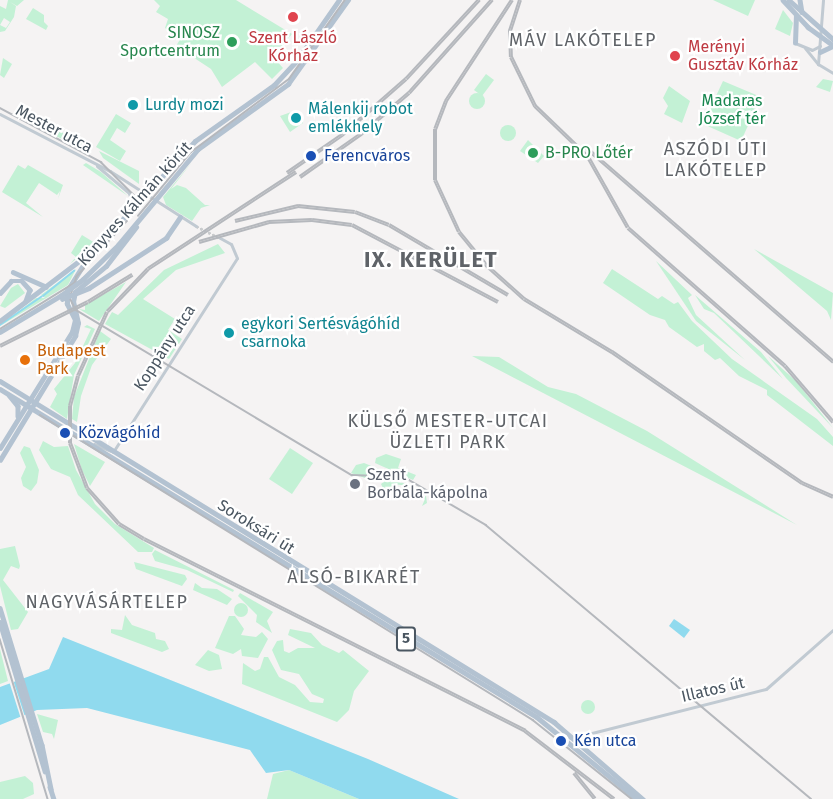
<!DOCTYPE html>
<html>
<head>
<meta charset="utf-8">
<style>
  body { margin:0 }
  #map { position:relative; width:833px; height:799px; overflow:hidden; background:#f5f3f3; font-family:"Fira Sans",sans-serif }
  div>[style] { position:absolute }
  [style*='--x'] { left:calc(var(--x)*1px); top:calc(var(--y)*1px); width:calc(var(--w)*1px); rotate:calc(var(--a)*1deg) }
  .green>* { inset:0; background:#c3f1d5 }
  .round { border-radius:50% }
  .water>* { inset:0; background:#90daee }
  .pier>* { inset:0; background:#f5f3f3 }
  .stream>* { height:1.5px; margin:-0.75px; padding:0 0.75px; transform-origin:0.75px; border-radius:0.75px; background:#90daee }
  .minor-tunnel>* { height:3px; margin-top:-1.5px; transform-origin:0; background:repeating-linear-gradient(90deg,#caccce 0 3px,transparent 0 4.5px) }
  .minor>* { height:3px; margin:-1.5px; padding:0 1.5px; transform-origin:1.5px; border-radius:1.5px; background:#c1cad2 }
  .major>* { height:4.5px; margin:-2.25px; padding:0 2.25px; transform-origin:2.25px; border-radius:2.25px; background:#b3c2d1 }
  .tram>* { height:1.5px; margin:-0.75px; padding:0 0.75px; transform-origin:0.75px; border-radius:0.75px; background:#b5b8bd }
  .rail>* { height:4px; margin-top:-2px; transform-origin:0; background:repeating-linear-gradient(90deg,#fff 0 4.5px,#b5b8bd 0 9px); box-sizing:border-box; border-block:2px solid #b5b8bd }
  .major-bridge>* { height:4.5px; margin:-2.25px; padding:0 2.25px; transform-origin:2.25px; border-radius:2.25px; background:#b3c2d1 }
  .dots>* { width:16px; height:16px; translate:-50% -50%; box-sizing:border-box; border:3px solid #fff; border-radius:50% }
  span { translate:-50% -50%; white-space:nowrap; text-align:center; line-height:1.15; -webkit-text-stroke:4.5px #fff; paint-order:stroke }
  .shield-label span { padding:2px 4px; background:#fff; border:2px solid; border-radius:4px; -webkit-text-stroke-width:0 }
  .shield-label { font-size:15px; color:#4a5661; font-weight:700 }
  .leisure-label { font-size:16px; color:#27864d }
  .right { translate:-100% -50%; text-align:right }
  .left { translate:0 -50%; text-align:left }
  .health-label { font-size:16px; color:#be3a42 }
  .park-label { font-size:16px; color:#17864f }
  .culture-label { font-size:16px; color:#0d838f }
  .street-label { font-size:16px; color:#4a5661 }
  .transit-label { font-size:16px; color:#164399 }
  .food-label { font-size:16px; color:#c56008 }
  .worship-label { font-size:16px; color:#5b616d }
  .neighbourhood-label { font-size:18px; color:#5f6368; letter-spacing:1.5px }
  .district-label { font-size:22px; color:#5f6368; font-weight:700; letter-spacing:1.5px }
</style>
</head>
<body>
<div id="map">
  <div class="green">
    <div style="clip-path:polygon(8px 0,24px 0,17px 6px,10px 2px,16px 6px,14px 17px,5px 31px,0 32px,0 25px,6px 28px,10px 22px,4px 18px,0 25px,0 6px,6px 9px)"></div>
    <div style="clip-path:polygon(154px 0,236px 0,292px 34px,273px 57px,283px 68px,272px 79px,255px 62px,222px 87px,211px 69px,176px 46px,181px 38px,165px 28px,168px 19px,156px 12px,160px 6px)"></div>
    <div style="clip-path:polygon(713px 0,755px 0,748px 16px)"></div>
    <div style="clip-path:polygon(33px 8px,44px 15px,44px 22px,48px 26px,46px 30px,26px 19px)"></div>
    <div style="clip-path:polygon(783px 10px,793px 23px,790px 36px,775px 29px)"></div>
    <div style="clip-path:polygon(3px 58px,12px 64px,4px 78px,0 75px)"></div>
    <div style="clip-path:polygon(486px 74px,494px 80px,482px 96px,474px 90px)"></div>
    <div style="clip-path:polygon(823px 79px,833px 81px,830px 92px,816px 87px)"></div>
    <div style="clip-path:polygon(723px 81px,761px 97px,741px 141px,703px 124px)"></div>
    <div style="clip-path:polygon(669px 86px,690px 101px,682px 123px,664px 114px,668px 106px,663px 98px)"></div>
    <div class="round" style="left:469px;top:93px;width:16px;height:16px"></div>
    <div style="clip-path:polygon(294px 111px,296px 123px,301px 119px,303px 123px,290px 132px,280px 116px)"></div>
    <div style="clip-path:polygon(116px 114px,131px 123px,125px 133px,117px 128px,110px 140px,126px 151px,120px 161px,96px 147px)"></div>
    <div style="clip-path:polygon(42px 122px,82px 143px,79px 148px,39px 127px)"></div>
    <div class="round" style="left:500px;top:125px;width:16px;height:16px"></div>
    <div style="clip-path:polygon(528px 140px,544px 156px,538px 163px,520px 151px)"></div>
    <div style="clip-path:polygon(99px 151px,139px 171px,139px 184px,103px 158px)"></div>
    <div style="clip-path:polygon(192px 162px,171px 189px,177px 185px,186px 188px,205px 205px,210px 205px,201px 208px,192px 221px,166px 205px,163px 197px)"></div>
    <div style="clip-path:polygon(86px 163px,101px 172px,128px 196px,83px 165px)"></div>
    <div style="clip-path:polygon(18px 165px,25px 169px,28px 165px,63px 185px,58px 199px,60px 191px,57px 195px,39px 183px,26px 203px,43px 217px,2px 192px)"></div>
    <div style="clip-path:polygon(82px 235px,95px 243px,70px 264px,76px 257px,71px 253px)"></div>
    <div style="clip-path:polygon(218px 244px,225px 253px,176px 270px,143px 299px,175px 319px,168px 330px,182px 339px,169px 359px,105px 324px,112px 312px,118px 315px,164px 270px)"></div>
    <div style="clip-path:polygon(754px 249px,833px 293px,831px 320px,827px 311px)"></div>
    <div style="clip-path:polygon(656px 261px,692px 295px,688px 298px,696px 315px,745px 360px,696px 321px)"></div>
    <div style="clip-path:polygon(76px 269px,68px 285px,0 326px,36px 298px,45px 298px,41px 295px)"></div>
    <div style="clip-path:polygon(612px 269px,658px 299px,662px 296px,674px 304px,678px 302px,692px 321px,732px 359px,817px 419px,833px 437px,833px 446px,767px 395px,767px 390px,739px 376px,720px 358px,715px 360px,704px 351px,704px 344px,697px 347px,669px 327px,665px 320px,650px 315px,603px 283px)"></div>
    <div style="clip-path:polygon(126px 282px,99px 321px,79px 309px,85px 310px,85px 305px)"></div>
    <div style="clip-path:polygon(18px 284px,25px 293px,5px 308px,0 306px,11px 288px)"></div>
    <div style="clip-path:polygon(695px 295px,761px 352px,783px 379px,714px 313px,704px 309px)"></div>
    <div style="clip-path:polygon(87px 325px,95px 329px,74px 375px,67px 419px,50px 407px,57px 394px,54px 389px,75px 363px,91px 329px,84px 327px)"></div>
    <div style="clip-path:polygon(100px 331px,111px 339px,92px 365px,81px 396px,77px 422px,72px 419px,74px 397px)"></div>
    <div style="clip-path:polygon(472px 356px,499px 357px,548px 387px,576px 394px,647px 431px,797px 525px)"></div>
    <div style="clip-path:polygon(768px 356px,796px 381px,833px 428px,786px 378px)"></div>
    <div style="clip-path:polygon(43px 441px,54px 447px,68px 446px,76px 470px,95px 504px,115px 524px,154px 548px,152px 552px,138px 552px,78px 495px,70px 477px,51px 469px,39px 450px)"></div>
    <div style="clip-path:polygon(74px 444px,105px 462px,90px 486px,82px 470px)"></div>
    <div style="clip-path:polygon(24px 446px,30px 448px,39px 470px,37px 483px,31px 491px,23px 486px,21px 478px,26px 467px,20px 453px)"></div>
    <div style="clip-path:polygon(290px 448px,313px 463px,292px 494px,269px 479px)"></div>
    <div style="clip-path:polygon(386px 454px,401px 459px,398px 468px,416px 475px,413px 480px,375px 463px,376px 458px)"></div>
    <div style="clip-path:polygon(364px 463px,379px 469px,382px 475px,365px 478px,351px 473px,356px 465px)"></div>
    <div style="clip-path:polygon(386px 480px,403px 483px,426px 496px,427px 503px,422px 506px,425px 499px,401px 485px,393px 484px,392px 489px,384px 490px,381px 484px)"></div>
    <div style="clip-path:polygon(15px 546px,20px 566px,19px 569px,11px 566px,3px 580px,28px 612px,18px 629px,11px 630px,0 586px,0 549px)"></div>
    <div style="clip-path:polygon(155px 550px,234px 590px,233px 592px,187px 570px,155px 561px,152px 554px)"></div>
    <div style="clip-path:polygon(134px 562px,185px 575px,187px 579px,182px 586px,136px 569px)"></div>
    <div style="clip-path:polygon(195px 583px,202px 588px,217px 589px,232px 599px,227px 605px,193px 590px)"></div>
    <div style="clip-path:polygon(240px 593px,273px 612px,267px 621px,272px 633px,256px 622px,257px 615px,238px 596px)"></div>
    <div class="round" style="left:234px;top:603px;width:14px;height:14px"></div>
    <div style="clip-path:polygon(125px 615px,132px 625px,155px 633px,156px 639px,165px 641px,169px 649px,162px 652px,111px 633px,111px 629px,122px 630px)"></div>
    <div style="clip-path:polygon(229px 616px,235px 616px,244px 629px,241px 635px,256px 637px,262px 632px,268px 639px,258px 658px,242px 656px,241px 649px,233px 654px,215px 648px)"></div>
    <div style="clip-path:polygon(290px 629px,311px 633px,322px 645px,339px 653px,343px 650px,369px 671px,354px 691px,349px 710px,337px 722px,242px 684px,243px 663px,255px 671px,260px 669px,264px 657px,268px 657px,279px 677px,295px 685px,310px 702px,323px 703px,324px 699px,312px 694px,299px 674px,281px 670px,272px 650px,277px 641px,283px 640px,284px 651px,289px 653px,298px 648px,315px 648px,288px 635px)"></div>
    <div style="clip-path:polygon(0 649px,8px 681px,0 684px)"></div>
    <div style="clip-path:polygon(208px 650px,219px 655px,222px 669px,209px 671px,195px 665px)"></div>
    <div class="round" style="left:581px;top:700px;width:14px;height:14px"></div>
    <div style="clip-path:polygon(37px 714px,58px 720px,54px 739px,52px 734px,43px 732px)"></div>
    <div style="clip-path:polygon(289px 770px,359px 799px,267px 799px,273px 774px)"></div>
    <div style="clip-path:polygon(25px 776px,33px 783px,34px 794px,23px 799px,0 799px,0 782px)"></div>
  </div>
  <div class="water">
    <div style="clip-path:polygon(674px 619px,690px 630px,684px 638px,669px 626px)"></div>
    <div style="clip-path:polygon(63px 637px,368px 759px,459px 799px,359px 799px,289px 770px,266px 773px,250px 750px,87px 708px,37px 710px,0 725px,0 687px,49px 669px)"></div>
  </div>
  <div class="pier">
    <div style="clip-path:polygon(13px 680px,25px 717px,21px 719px,9px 681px)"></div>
  </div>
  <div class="stream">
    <div style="--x:43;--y:296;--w:40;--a:-39"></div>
    <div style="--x:0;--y:325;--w:50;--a:-34.3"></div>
  </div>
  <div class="minor-tunnel">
    <div style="--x:196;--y:226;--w:27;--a:27"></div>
  </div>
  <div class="minor">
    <div style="--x:795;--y:43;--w:18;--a:22"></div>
    <div style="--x:812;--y:50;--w:9;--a:-27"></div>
    <div style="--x:805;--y:48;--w:21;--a:51"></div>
    <div style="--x:818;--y:64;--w:17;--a:31"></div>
    <div style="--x:818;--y:64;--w:64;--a:-85.5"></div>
    <div style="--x:0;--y:114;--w:124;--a:27.4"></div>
    <div style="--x:110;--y:171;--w:102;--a:32.6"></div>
    <div style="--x:97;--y:166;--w:42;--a:40.2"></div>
    <div style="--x:129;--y:193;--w:15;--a:74"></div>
    <div style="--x:94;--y:444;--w:18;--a:22"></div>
    <div style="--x:113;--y:452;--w:230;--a:-57.4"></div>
    <div style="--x:237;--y:258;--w:15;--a:-113"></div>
    <div style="--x:231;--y:244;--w:13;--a:-151"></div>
    <div style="--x:564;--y:736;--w:8;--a:14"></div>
    <div style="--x:572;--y:738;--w:200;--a:-14.2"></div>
    <div style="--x:766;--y:689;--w:89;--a:-41.4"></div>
  </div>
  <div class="major">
    <div style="--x:783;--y:0;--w:37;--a:47"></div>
    <div style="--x:808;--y:27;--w:31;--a:36"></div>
    <div style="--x:789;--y:0;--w:59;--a:41.6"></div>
    <div style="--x:800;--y:0;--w:12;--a:81"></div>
    <div style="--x:795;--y:43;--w:27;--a:-88"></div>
    <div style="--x:820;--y:52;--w:14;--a:-25"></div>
    <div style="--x:13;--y:272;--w:36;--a:24"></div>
    <div style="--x:83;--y:279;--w:49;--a:-44.2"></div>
    <div style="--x:118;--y:245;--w:125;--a:-50.2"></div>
    <div style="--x:198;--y:149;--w:111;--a:-35.8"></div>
    <div style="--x:288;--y:84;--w:103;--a:-54.5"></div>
    <div style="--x:89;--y:288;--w:92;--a:-33"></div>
    <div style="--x:166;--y:238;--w:25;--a:-56"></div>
    <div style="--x:0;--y:293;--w:16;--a:-47"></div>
    <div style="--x:11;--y:281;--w:11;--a:0"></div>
    <div style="--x:22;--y:281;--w:12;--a:48"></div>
    <div style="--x:30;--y:290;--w:12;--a:110"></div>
    <div style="--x:0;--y:321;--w:119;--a:-37.2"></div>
    <div style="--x:95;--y:249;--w:147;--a:-47.2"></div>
    <div style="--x:195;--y:141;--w:97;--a:-35.3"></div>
    <div style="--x:274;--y:85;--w:35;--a:-47"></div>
    <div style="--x:298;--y:59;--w:72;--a:-55.2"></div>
    <div style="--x:0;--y:332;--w:70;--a:-31"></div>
    <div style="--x:0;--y:381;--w:651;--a:31.61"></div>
    <div style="--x:554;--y:722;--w:118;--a:40.9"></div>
    <div style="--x:0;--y:389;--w:629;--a:31.42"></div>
    <div style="--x:537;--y:717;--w:129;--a:39.4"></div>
    <div style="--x:9;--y:395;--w:14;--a:51"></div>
    <div style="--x:18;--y:406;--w:10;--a:90"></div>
    <div style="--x:0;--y:448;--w:137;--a:-58.2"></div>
    <div style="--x:72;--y:332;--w:12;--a:-76"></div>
    <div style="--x:75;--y:320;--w:18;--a:-117"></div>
    <div style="--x:67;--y:304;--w:13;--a:-90"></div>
    <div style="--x:67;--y:291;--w:36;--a:-58"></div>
    <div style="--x:0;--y:460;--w:145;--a:-58.8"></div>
    <div style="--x:75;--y:336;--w:13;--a:-77"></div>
    <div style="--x:78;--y:323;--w:22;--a:-103"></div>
    <div style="--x:73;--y:302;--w:10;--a:-79"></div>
    <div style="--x:75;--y:292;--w:40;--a:-40"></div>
    <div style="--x:106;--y:266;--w:49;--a:-52.4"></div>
    <div style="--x:0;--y:608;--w:143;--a:73"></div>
    <div style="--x:42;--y:745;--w:45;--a:78.4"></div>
    <div style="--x:0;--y:622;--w:156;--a:73.2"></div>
    <div style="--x:50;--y:787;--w:13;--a:72"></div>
  </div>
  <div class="tram">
    <div style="--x:0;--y:108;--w:115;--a:28.1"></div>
    <div style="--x:101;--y:162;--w:49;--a:45"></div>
    <div style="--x:136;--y:197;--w:18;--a:99"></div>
    <div style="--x:133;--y:215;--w:84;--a:132.1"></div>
    <div style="--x:77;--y:277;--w:22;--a:108"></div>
    <div style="--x:70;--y:298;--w:13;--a:63"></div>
    <div style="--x:76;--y:310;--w:322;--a:30.9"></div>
    <div style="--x:352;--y:475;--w:52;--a:2.2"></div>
    <div style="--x:404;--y:477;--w:95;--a:30.3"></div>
    <div style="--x:486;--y:525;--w:425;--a:40.1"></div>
    <div style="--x:138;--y:216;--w:83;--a:-50.4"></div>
    <div style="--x:191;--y:152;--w:122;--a:-36.7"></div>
    <div style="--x:289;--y:79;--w:97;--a:-54.7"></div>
    <div style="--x:0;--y:329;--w:89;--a:-31.7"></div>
    <div style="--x:40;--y:415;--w:580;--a:31.74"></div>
    <div style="--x:533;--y:720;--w:127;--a:38.6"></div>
    <div style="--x:0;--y:639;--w:167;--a:73.3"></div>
  </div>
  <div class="rail">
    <div style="--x:512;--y:0;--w:121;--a:123.2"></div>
    <div style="--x:446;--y:101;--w:30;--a:111"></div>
    <div style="--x:435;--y:129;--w:51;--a:90"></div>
    <div style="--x:435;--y:180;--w:57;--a:65.2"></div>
    <div style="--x:459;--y:232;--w:43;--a:50.7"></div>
    <div style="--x:486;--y:265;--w:51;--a:41.8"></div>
    <div style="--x:524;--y:299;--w:103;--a:31.1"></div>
    <div style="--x:612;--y:352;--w:231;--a:34.6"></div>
    <div style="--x:802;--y:483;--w:34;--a:24"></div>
    <div style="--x:520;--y:0;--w:33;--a:108"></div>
    <div style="--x:510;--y:31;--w:26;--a:88"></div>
    <div style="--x:511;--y:57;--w:55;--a:63.9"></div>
    <div style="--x:535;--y:106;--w:74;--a:43.9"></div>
    <div style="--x:588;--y:157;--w:81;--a:60.6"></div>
    <div style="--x:628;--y:228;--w:209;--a:41.3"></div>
    <div style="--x:785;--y:366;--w:74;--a:49.4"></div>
    <div style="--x:584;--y:146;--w:330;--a:40.9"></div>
    <div style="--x:296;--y:172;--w:177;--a:146.8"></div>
    <div style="--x:148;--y:269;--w:59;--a:133.6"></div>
    <div style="--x:107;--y:312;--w:70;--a:114.4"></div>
    <div style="--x:78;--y:376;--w:31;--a:105"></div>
    <div style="--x:70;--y:406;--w:37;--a:90"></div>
    <div style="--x:70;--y:443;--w:48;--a:69.3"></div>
    <div style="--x:87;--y:488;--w:48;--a:48.4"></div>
    <div style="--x:119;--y:524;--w:29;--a:31"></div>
    <div style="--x:144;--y:539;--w:427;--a:26.7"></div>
    <div style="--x:525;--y:731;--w:112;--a:37.4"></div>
    <div style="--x:287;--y:173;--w:67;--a:-34.6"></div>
    <div style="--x:342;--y:135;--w:85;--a:-41.2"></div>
    <div style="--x:406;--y:79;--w:108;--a:-47.3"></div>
    <div style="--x:300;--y:177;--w:75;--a:-35.2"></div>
    <div style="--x:361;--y:134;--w:63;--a:-40.5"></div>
    <div style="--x:409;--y:93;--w:125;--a:-48.3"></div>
    <div style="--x:235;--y:221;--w:65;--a:-13.4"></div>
    <div style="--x:298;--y:206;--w:57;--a:6"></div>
    <div style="--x:355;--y:212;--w:36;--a:21"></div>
    <div style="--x:389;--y:225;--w:138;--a:30.5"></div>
    <div style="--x:199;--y:242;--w:73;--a:-15.9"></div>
    <div style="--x:269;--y:222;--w:43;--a:-2.7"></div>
    <div style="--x:312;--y:220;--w:40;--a:7.1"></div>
    <div style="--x:352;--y:225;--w:165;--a:27.8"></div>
    <div style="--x:0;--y:346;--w:98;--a:-26.6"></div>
    <div style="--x:88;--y:302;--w:52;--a:-31.5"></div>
    <div style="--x:574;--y:773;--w:33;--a:51"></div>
  </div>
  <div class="major-bridge">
    <div style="--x:60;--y:296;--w:29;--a:-36"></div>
    <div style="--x:62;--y:299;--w:29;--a:-22"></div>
  </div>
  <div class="dots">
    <div style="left:293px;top:17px;background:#e0444e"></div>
    <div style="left:232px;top:42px;background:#2e9e5b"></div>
    <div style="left:675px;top:56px;background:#e0444e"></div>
    <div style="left:133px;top:105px;background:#0f9aa8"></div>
    <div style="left:296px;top:118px;background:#0f9aa8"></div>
    <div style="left:533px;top:153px;background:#2e9e5b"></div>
    <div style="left:311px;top:156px;background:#1a4fb4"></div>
    <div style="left:229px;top:333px;background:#0f9aa8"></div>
    <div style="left:25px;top:360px;background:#e8710a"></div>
    <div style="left:65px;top:433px;background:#1a4fb4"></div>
    <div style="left:355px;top:484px;background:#6b7280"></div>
    <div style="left:561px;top:741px;background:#1a4fb4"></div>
  </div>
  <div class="shield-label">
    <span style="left:406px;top:639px">5</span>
  </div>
  <div class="leisure-label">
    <span class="right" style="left:220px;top:42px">SINOSZ<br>Sportcentrum</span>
    <span class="left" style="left:545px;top:153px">B-PRO Lőtér</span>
  </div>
  <div class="health-label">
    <span style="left:293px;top:47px">Szent László<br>Kórház</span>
    <span class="left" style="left:688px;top:56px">Merényi<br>Gusztáv Kórház</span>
  </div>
  <div class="park-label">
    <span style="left:732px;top:110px">Madaras<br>József tér</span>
  </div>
  <div class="culture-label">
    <span class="left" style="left:145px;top:105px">Lurdy mozi</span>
    <span class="left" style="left:308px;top:118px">Málenkij robot<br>emlékhely</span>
    <span class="left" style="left:241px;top:333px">egykori Sertésvágóhíd<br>csarnoka</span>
  </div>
  <div class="street-label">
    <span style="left:54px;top:129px;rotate:28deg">Mester utca</span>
    <span style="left:135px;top:204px;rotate:-48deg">Könyves Kálmán körút</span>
    <span style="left:165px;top:348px;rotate:-57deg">Koppány utca</span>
    <span style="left:256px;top:527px;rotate:32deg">Soroksári út</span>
    <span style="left:713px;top:690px;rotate:-13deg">Illatos út</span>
  </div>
  <div class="transit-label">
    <span class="left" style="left:324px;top:156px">Ferencváros</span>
    <span class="left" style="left:78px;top:433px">Közvágóhíd</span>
    <span class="left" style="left:574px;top:741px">Kén utca</span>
  </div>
  <div class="food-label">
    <span class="left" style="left:37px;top:360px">Budapest<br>Park</span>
  </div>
  <div class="worship-label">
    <span class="left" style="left:367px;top:484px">Szent<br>Borbála-kápolna</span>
  </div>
  <div class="neighbourhood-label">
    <span style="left:583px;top:40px">MÁV LAKÓTELEP</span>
    <span style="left:716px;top:160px">ASZÓDI ÚTI<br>LAKÓTELEP</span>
    <span style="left:448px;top:432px">KÜLSŐ MESTER-UTCAI<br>ÜZLETI PARK</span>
    <span style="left:354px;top:577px">ALSÓ-BIKARÉT</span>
    <span style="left:107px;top:602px">NAGYVÁSÁRTELEP</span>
  </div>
  <div class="district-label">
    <span style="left:431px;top:260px">IX. KERÜLET</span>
  </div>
</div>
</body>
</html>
